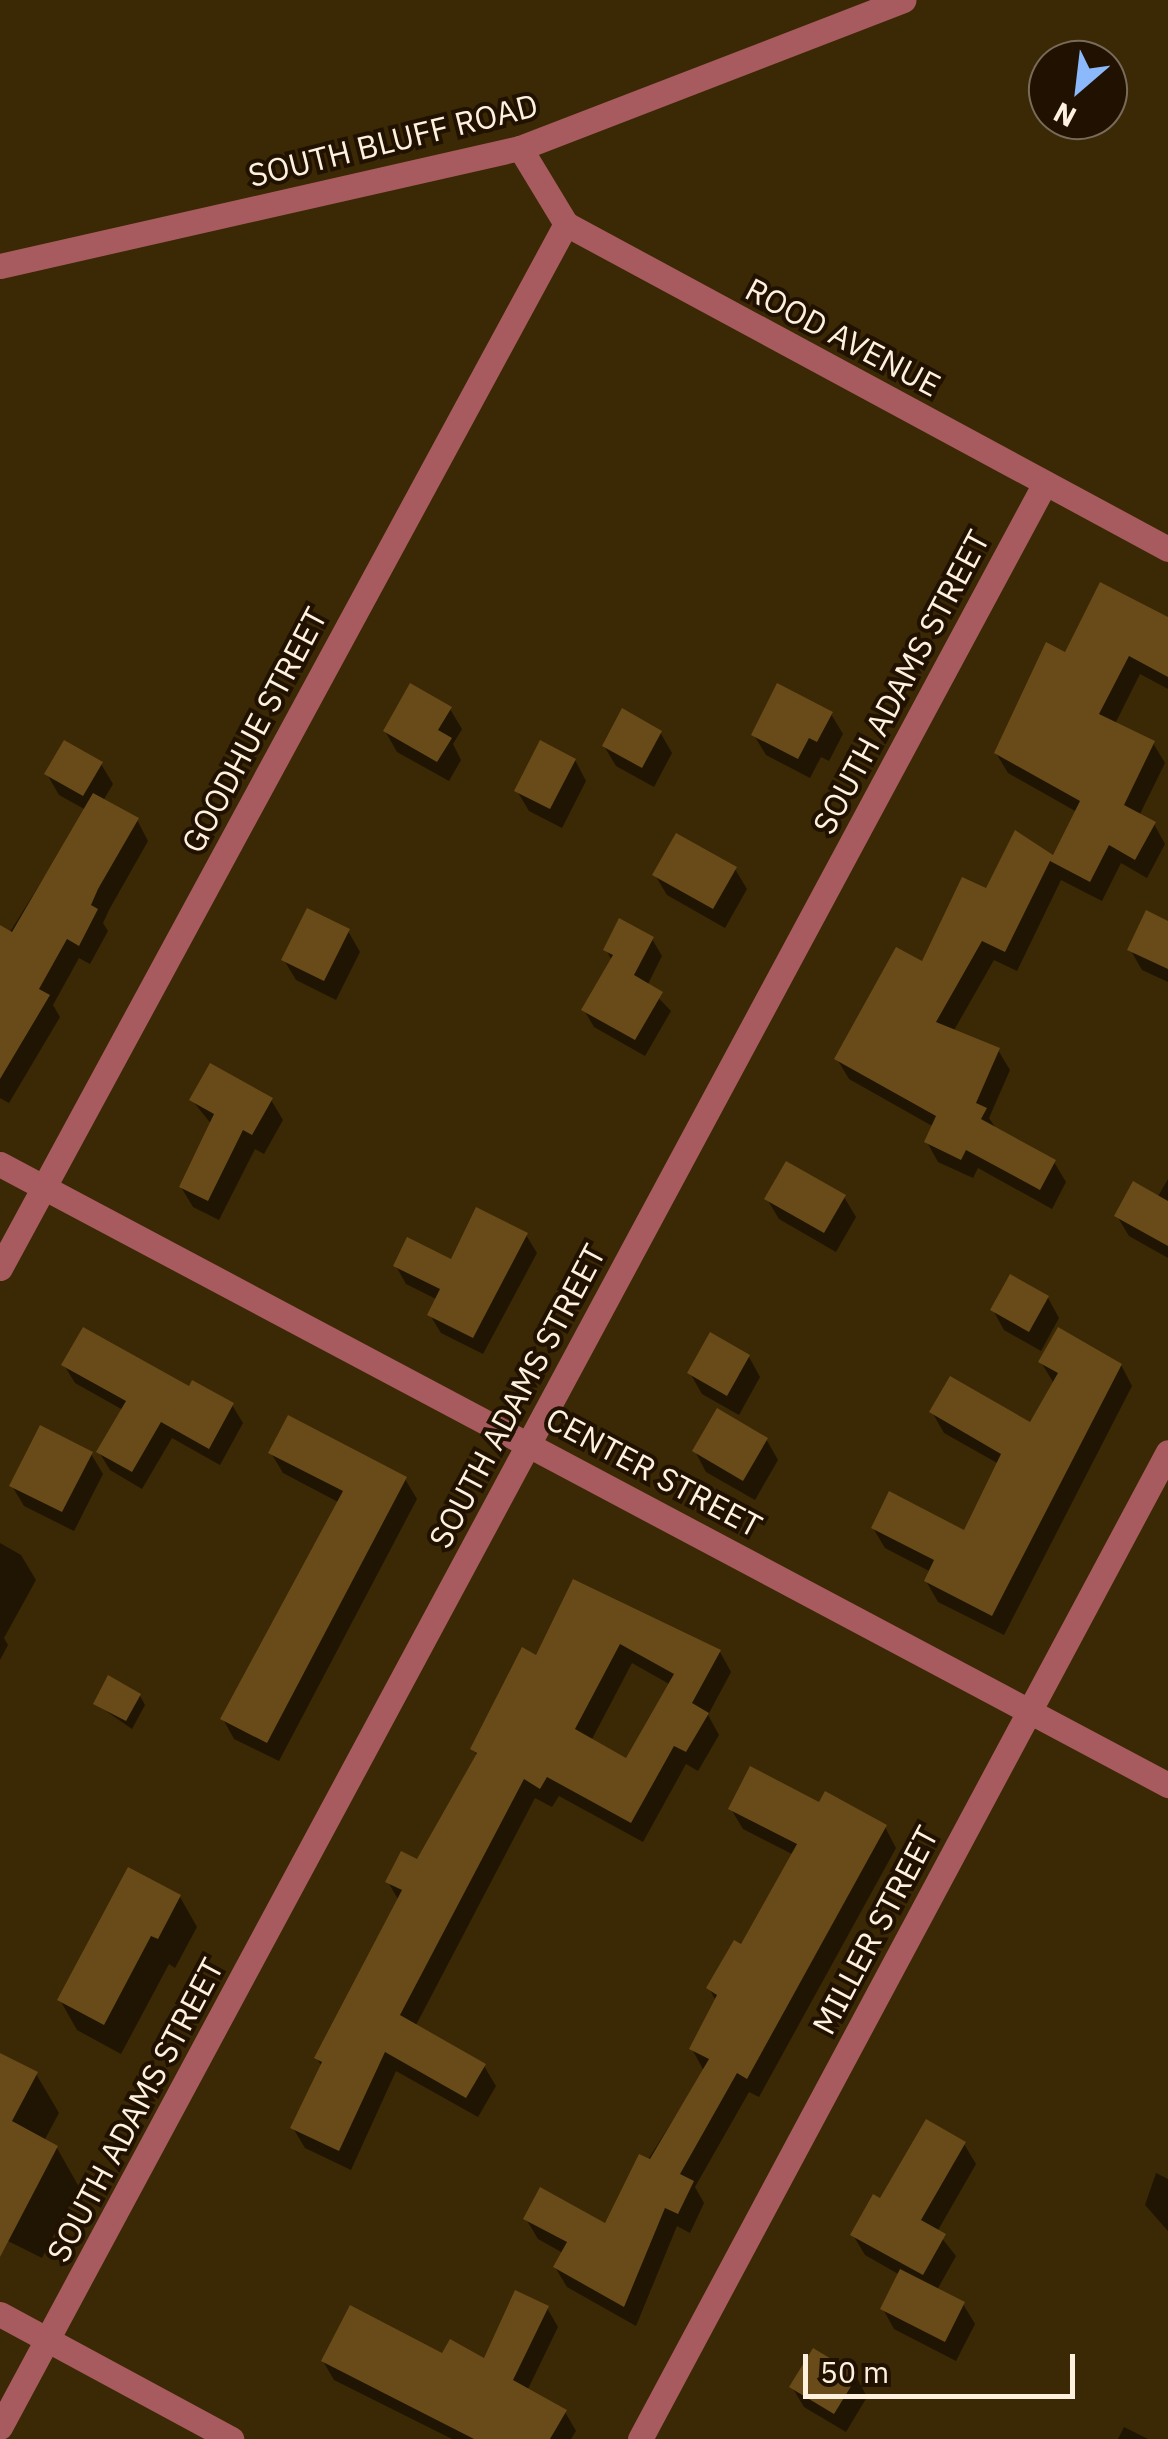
<!DOCTYPE html>
<html>
<head>
<meta charset="utf-8">
<style>
  body { margin:0 }
  #map { position:relative; width:1168px; height:2439px; overflow:hidden; background:#3b2804; font-family:"IBM Plex Sans",sans-serif }
  div>[style] { position:absolute }
  [style*='--x'] { left:calc(var(--x)*1px); top:calc(var(--y)*1px); width:calc(var(--w)*1px); rotate:calc(var(--a)*1deg) }
  .shadow>* { inset:0; background:#0007 }
  .building>* { inset:0; background:#684b19 }
  .minor>* { height:25px; margin:-12.5px; padding:0 12.5px; transform-origin:12.5px; border-radius:12.5px; background:#a85b5f }
  span { translate:-50% -50%; white-space:nowrap; text-align:center; line-height:1.15; -webkit-text-stroke:8px #201100; paint-order:stroke }
  .street-label { font-size:32px; color:#fef1de }
  .north { position:absolute; left:1028px; top:40px; width:100px; height:100px; box-sizing:border-box; background:#201100; border:2px solid #796b59; border-radius:50%; rotate:208deg; font-size:28px; font-weight:700; line-height:40px; text-align:center; color:#fef1de }
  .north::after { content:''; display:block; margin:auto; width:35px; height:45px; background:#8cb9fc; clip-path:polygon(50% 0,100% 100%,50% 72%,0 100%) }
  .scale { position:absolute; left:803px; top:2354px; width:272px; height:45px; box-sizing:border-box; border:5px solid #fef1de; border-top:0; padding-left:12px; font-size:30px; line-height:35px; white-space:nowrap; color:#fef1de; -webkit-text-stroke:8px #201100; paint-order:stroke }
</style>
</head>
<body>
<div id="map">
  <div class="shadow">
    <div style="clip-path:polygon(1168px 622px,1168px 689px,1140px 674px,1115px 724px,1153px 743px,1165px 763px,1139px 816px,1154px 824px,1165px 844px,1147px 878px,1121px 863px,1102px 901px,1061px 880px,1017px 971px,994px 960px,953px 1032px,998px 1050px,1010px 1070px,989px 1118px,997px 1130px,1054px 1162px,1066px 1182px,1052px 1209px,978px 1168px,973px 1178px,938px 1162px,927px 1142px,934px 1127px,849px 1079px,837px 1059px,987px 892px,1054px 858px,1077px 812px,1008px 773px,996px 753px,1066px 655px)"></div>
    <div style="clip-path:polygon(450px 709px,462px 729px,453px 744px,461px 760px,449px 781px,397px 752px,385px 731px)"></div>
    <div style="clip-path:polygon(831px 714px,843px 734px,829px 761px,821px 757px,810px 778px,766px 755px,754px 735px)"></div>
    <div style="clip-path:polygon(660px 732px,672px 753px,654px 787px,616px 766px,604px 746px)"></div>
    <div style="clip-path:polygon(575px 760px,586px 781px,562px 828px,529px 811px,517px 791px)"></div>
    <div style="clip-path:polygon(101px 764px,113px 784px,103px 801px,137px 820px,148px 841px,109px 910px,103px 923px,108px 931px,90px 964px,79px 958px,53px 1005px,60px 1017px,9px 1103px,0 1098px,0 948px,86px 810px,59px 795px,47px 774px)"></div>
    <div style="clip-path:polygon(735px 869px,747px 889px,725px 928px,667px 895px,655px 875px)"></div>
    <div style="clip-path:polygon(1168px 923px,1168px 982px,1142px 970px,1130px 949px)"></div>
    <div style="clip-path:polygon(348px 931px,360px 952px,336px 1000px,296px 980px,284px 960px)"></div>
    <div style="clip-path:polygon(652px 939px,662px 956px,647px 986px,671px 1011px,645px 1056px,594px 1027px,584px 1010px,612px 961px,606px 949px)"></div>
    <div style="clip-path:polygon(192px 1100px,271px 1100px,283px 1120px,264px 1154px,255px 1149px,219px 1220px,193px 1207px,181px 1187px,212px 1125px)"></div>
    <div style="clip-path:polygon(1168px 1179px,1168px 1258px,1129px 1236px,1117px 1216px,1157px 1198px)"></div>
    <div style="clip-path:polygon(844px 1197px,856px 1217px,836px 1252px,779px 1219px,767px 1199px)"></div>
    <div style="clip-path:polygon(526px 1235px,537px 1253px,483px 1354px,441px 1333px,430px 1315px,438px 1300px,406px 1284px,396px 1266px,452px 1262px)"></div>
    <div style="clip-path:polygon(1048px 1298px,1059px 1318px,1041px 1351px,1004px 1330px,993px 1310px)"></div>
    <div style="clip-path:polygon(749px 1357px,760px 1377px,739px 1415px,702px 1394px,690px 1373px)"></div>
    <div style="clip-path:polygon(1041px 1362px,1121px 1365px,1132px 1386px,1004px 1635px,938px 1602px,926px 1581px,931px 1572px,885px 1548px,873px 1528px,965px 1533px,999px 1464px,944px 1433px,932px 1412px,1031px 1425px,1053px 1382px)"></div>
    <div style="clip-path:polygon(64px 1365px,190px 1389px,232px 1405px,243px 1423px,220px 1465px,172px 1438px,142px 1489px,110px 1470px,99px 1452px,123px 1410px,75px 1383px)"></div>
    <div style="clip-path:polygon(766px 1439px,778px 1460px,755px 1500px,706px 1472px,695px 1451px)"></div>
    <div style="clip-path:polygon(271px 1453px,405px 1479px,417px 1499px,279px 1761px,234px 1739px,223px 1719px,340px 1503px,283px 1473px)"></div>
    <div style="clip-path:polygon(91px 1454px,103px 1474px,74px 1531px,24px 1506px,12px 1486px)"></div>
    <div style="clip-path:polygon(0 1543px,21px 1555px,36px 1580px,4px 1638px,8px 1645px,0 1660px)"></div>
    <div style="clip-path:polygon(evenodd,574px 1582px,720px 1652px,731px 1672px,708px 1715px,719px 1735px,698px 1771px,686px 1764px,643px 1842px,559px 1796px,552px 1807px,535px 1798px,415px 2027px,484px 2066px,496px 2086px,478px 2117px,396px 2071px,351px 2170px,305px 2148px,293px 2128px,322px 2067px,317px 2058px,399px 1901px,388px 1882px,418px 1862px,478px 1757px,473px 1749px,537px 1658px,574px 1582px,632px 1663px,671px 1685px,627px 1761px,591px 1741px,632px 1663px)"></div>
    <div style="clip-path:polygon(140px 1696px,145px 1705px,132px 1729px,96px 1704px)"></div>
    <div style="clip-path:polygon(820px 1806px,885px 1827px,896px 1848px,759px 2097px,749px 2092px,695px 2187px,704px 2203px,690px 2233px,677px 2226px,636px 2326px,567px 2287px,555px 2267px,563px 2253px,538px 2239px,526px 2219px,606px 2226px,704px 2071px,692px 2049px,716px 2001px,709px 1988px,742px 1947px,794px 1855px,743px 1829px,731px 1809px)"></div>
    <div style="clip-path:polygon(180px 1897px,197px 1927px,175px 1968px,169px 1964px,121px 2054px,77px 2030px,60px 2000px)"></div>
    <div style="clip-path:polygon(0 2055px,36px 2074px,59px 2113px,44px 2141px,57px 2148px,79px 2187px,42px 2258px,0 2237px)"></div>
    <div style="clip-path:polygon(964px 2144px,976px 2164px,937px 2232px,956px 2256px,937px 2290px,963px 2304px,975px 2324px,956px 2361px,894px 2329px,883px 2309px,900px 2275px,865px 2255px,853px 2235px,881px 2202px)"></div>
    <div style="clip-path:polygon(1156px 2173px,1168px 2179px,1168px 2231px,1145px 2205px)"></div>
    <div style="clip-path:polygon(547px 2308px,558px 2327px,527px 2391px,565px 2412px,576px 2431px,571px 2439px,452px 2439px,334px 2380px,323px 2361px,443px 2356px,485px 2362px)"></div>
    <div style="clip-path:polygon(856px 2376px,867px 2397px,846px 2432px,804px 2407px,792px 2387px)"></div>
    <div style="clip-path:polygon(1124px 2427px,1148px 2439px,1118px 2439px)"></div>
  </div>
  <div class="building">
    <div style="clip-path:polygon(1100px 582px,1168px 617px,1168px 677px,1129px 656px,1099px 714px,1155px 741px,1124px 805px,1156px 822px,1135px 860px,1109px 845px,1090px 882px,1050px 861px,1005px 952px,982px 941px,936px 1022px,1000px 1048px,976px 1103px,987px 1108px,981px 1119px,1056px 1160px,1040px 1190px,966px 1150px,961px 1160px,924px 1142px,936px 1116px,834px 1059px,896px 947px,922px 961px,962px 877px,986px 888px,1015px 830px,1053px 855px,1080px 801px,994px 753px,1046px 642px,1065px 652px)"></div>
    <div style="clip-path:polygon(410px 683px,452px 707px,438px 730px,452px 738px,437px 762px,383px 731px)"></div>
    <div style="clip-path:polygon(777px 683px,833px 712px,817px 742px,809px 738px,798px 759px,751px 735px)"></div>
    <div style="clip-path:polygon(622px 708px,662px 731px,642px 768px,602px 746px)"></div>
    <div style="clip-path:polygon(64px 740px,103px 762px,83px 796px,44px 774px)"></div>
    <div style="clip-path:polygon(540px 740px,576px 759px,550px 809px,514px 791px)"></div>
    <div style="clip-path:polygon(93px 793px,139px 818px,98px 889px,91px 905px,98px 909px,79px 946px,67px 939px,39px 989px,50px 995px,0 1079px,0 925px,12px 932px)"></div>
    <div style="clip-path:polygon(676px 833px,737px 867px,713px 909px,652px 875px)"></div>
    <div style="clip-path:polygon(307px 908px,350px 929px,324px 981px,281px 960px)"></div>
    <div style="clip-path:polygon(1146px 910px,1168px 921px,1168px 969px,1127px 950px)"></div>
    <div style="clip-path:polygon(619px 918px,654px 937px,634px 975px,663px 992px,635px 1040px,581px 1010px,613px 955px,603px 950px)"></div>
    <div style="clip-path:polygon(210px 1063px,273px 1098px,252px 1135px,243px 1130px,208px 1201px,179px 1187px,214px 1114px,189px 1100px)"></div>
    <div style="clip-path:polygon(786px 1161px,846px 1195px,824px 1233px,764px 1199px)"></div>
    <div style="clip-path:polygon(1133px 1181px,1168px 1201px,1168px 1246px,1114px 1216px)"></div>
    <div style="clip-path:polygon(476px 1207px,528px 1233px,473px 1338px,427px 1315px,440px 1289px,393px 1266px,407px 1237px,451px 1259px)"></div>
    <div style="clip-path:polygon(1010px 1274px,1049px 1296px,1029px 1332px,990px 1310px)"></div>
    <div style="clip-path:polygon(83px 1327px,189px 1386px,192px 1380px,234px 1403px,209px 1449px,161px 1422px,132px 1472px,96px 1452px,126px 1401px,61px 1365px)"></div>
    <div style="clip-path:polygon(1058px 1327px,1122px 1364px,992px 1616px,924px 1581px,934px 1560px,871px 1528px,889px 1491px,964px 1530px,1001px 1454px,929px 1412px,950px 1376px,1030px 1422px,1058px 1373px,1038px 1362px)"></div>
    <div style="clip-path:polygon(710px 1332px,750px 1355px,727px 1396px,687px 1373px)"></div>
    <div style="clip-path:polygon(717px 1408px,768px 1438px,743px 1481px,692px 1451px)"></div>
    <div style="clip-path:polygon(288px 1415px,407px 1477px,267px 1743px,220px 1719px,343px 1491px,268px 1453px)"></div>
    <div style="clip-path:polygon(40px 1425px,93px 1452px,62px 1512px,9px 1486px)"></div>
    <div style="clip-path:polygon(evenodd,573px 1579px,721px 1650px,692px 1703px,709px 1713px,686px 1752px,674px 1746px,631px 1823px,547px 1777px,540px 1789px,524px 1779px,400px 2015px,486px 2064px,466px 2098px,385px 2052px,339px 2151px,290px 2128px,322px 2062px,314px 2058px,402px 1890px,385px 1882px,401px 1851px,417px 1859px,477px 1753px,470px 1749px,522px 1647px,536px 1655px,573px 1579px,620px 1644px,674px 1674px,626px 1758px,575px 1729px,620px 1644px)"></div>
    <div style="clip-path:polygon(108px 1675px,141px 1694px,126px 1721px,93px 1704px)"></div>
    <div style="clip-path:polygon(750px 1766px,819px 1802px,825px 1791px,887px 1825px,747px 2079px,737px 2073px,680px 2174px,694px 2181px,678px 2214px,665px 2208px,624px 2307px,553px 2267px,567px 2242px,523px 2219px,540px 2187px,605px 2223px,639px 2154px,650px 2159px,709px 2059px,689px 2049px,717px 1995px,706px 1988px,734px 1940px,741px 1944px,797px 1844px,728px 1809px)"></div>
    <div style="clip-path:polygon(128px 1867px,181px 1895px,158px 1939px,151px 1936px,104px 2025px,57px 2000px)"></div>
    <div style="clip-path:polygon(0 2053px,38px 2072px,12px 2121px,58px 2146px,0 2257px)"></div>
    <div style="clip-path:polygon(926px 2119px,966px 2142px,921px 2220px,946px 2234px,923px 2275px,850px 2235px,873px 2194px,880px 2198px)"></div>
    <div style="clip-path:polygon(900px 2269px,965px 2302px,945px 2342px,880px 2309px)"></div>
    <div style="clip-path:polygon(515px 2290px,549px 2306px,513px 2380px,567px 2410px,550px 2439px,474px 2439px,321px 2361px,350px 2305px,442px 2353px,450px 2339px,484px 2358px)"></div>
    <div style="clip-path:polygon(813px 2348px,858px 2375px,834px 2414px,789px 2387px)"></div>
  </div>
  <div class="minor">
    <div style="--x:520;--y:148;--w:89;--a:58.8"></div>
    <div style="--x:566;--y:224;--w:684;--a:28.36"></div>
    <div style="--x:0;--y:266;--w:533;--a:-12.79"></div>
    <div style="--x:520;--y:148;--w:411;--a:-21.1"></div>
    <div style="--x:0;--y:1164;--w:1323;--a:28"></div>
    <div style="--x:0;--y:1268;--w:1188;--a:-61.54"></div>
    <div style="--x:0;--y:2314;--w:263;--a:28.4"></div>
    <div style="--x:0;--y:2427;--w:2207;--a:-61.74"></div>
    <div style="--x:640;--y:2439;--w:1119;--a:-61.86"></div>
  </div>
  <div class="street-label">
    <span style="left:393px;top:140px;rotate:-14deg">SOUTH BLUFF ROAD</span>
    <span style="left:843px;top:337px;rotate:28deg">ROOD AVENUE</span>
    <span style="left:901px;top:682px;rotate:-62deg">SOUTH ADAMS STREET</span>
    <span style="left:254px;top:730px;rotate:-62deg">GOODHUE STREET</span>
    <span style="left:517px;top:1396px;rotate:-62deg">SOUTH ADAMS STREET</span>
    <span style="left:654px;top:1472px;rotate:28deg">CENTER STREET</span>
    <span style="left:875px;top:1930px;rotate:-62deg">MILLER STREET</span>
    <span style="left:135px;top:2110px;rotate:-62deg">SOUTH ADAMS STREET</span>
  </div>
  <div class="north">N</div>
  <div class="scale">50 m</div>
</div>
</body>
</html>
